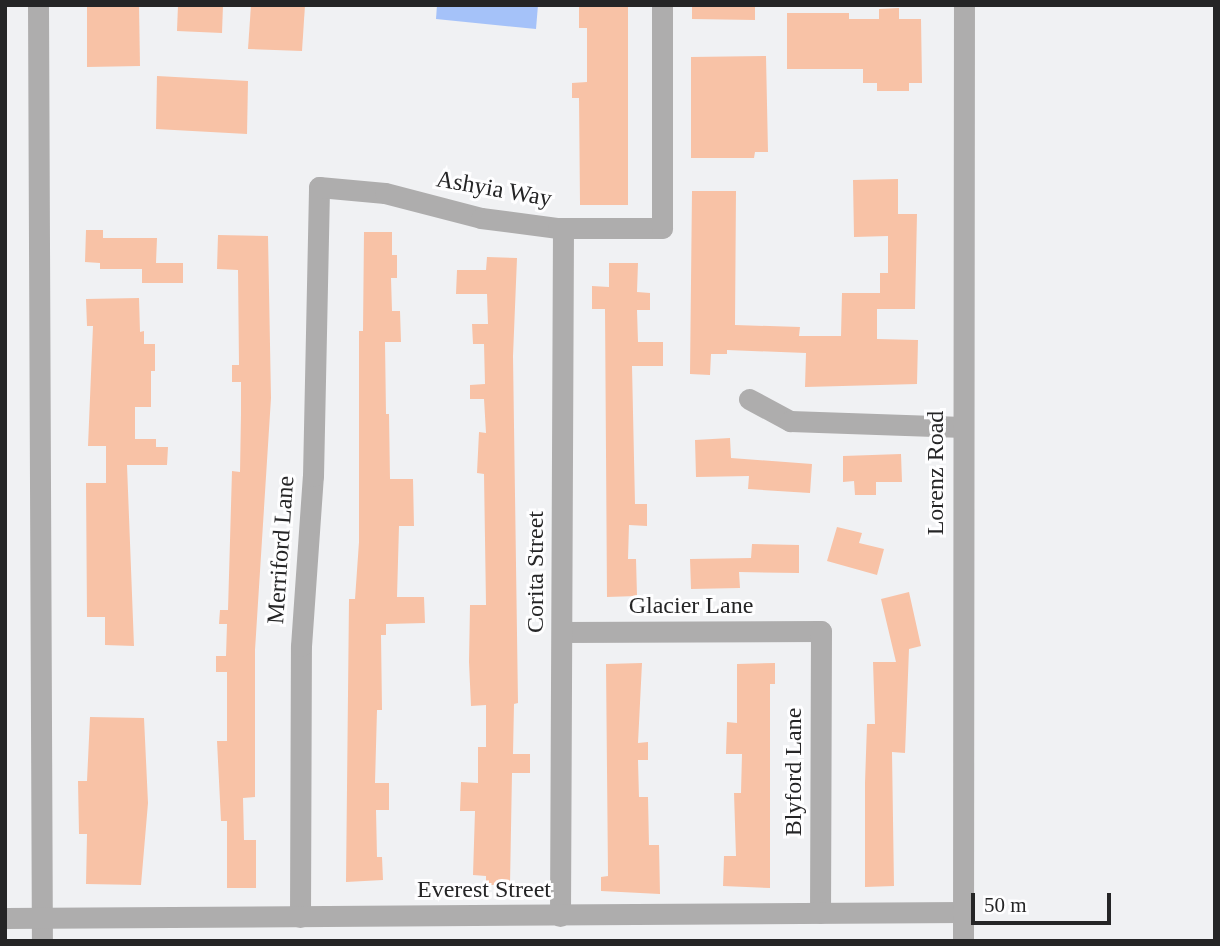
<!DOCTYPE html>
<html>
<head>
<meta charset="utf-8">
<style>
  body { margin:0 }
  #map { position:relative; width:1220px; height:946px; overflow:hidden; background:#f0f1f3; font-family:"Times New Roman",serif }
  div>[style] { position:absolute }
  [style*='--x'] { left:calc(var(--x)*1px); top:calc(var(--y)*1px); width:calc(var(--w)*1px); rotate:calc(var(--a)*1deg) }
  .green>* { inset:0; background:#a5c2f9 }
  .building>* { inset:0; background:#f8c2a6 }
  .minor>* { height:21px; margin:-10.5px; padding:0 10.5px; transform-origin:10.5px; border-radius:10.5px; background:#aeadad }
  span { translate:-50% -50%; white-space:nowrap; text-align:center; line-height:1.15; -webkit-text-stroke:6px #fefeff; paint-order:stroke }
  .street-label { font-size:24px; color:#252526 }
  .frame { position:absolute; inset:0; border:7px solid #252526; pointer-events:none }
  .scale { position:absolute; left:971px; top:893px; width:140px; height:32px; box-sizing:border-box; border:4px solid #252526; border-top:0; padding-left:9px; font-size:21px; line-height:24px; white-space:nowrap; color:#252526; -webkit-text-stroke:5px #fefeff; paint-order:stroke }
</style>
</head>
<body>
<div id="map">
  <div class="green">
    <div style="clip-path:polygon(437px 5px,538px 5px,536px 29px,436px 19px)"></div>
  </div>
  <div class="building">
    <div style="clip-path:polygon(87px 5px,139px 5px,140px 66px,87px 67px)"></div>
    <div style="clip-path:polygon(178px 5px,223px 5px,222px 33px,177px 31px)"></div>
    <div style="clip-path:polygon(251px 5px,305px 5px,302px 51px,248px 49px)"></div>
    <div style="clip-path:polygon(579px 5px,628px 5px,628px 205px,580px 205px,579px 98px,572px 98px,572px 83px,587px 82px,587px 28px,579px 28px)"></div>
    <div style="clip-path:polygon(692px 5px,755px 5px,755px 20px,692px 19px)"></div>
    <div style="clip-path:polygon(899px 8px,899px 19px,921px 19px,922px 83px,909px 83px,909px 91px,877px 91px,877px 83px,863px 83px,863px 69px,787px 69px,787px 13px,849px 13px,849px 19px,879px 19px,879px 9px)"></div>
    <div style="clip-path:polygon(766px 56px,768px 152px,755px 152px,754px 158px,691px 158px,691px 57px)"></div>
    <div style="clip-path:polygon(157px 76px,248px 81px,247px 134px,156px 129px)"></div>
    <div style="clip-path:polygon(898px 179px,898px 214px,917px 214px,915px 309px,877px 309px,877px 339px,918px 340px,917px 384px,805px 387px,806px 353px,727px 350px,727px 354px,711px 354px,710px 375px,690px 374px,692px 191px,736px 191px,735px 325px,800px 327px,799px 336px,841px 336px,842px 293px,880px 293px,880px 273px,888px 273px,888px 236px,854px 237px,853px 180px)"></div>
    <div style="clip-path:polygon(86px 230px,103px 230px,103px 238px,157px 238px,156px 263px,183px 263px,183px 283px,142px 283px,142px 269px,100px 269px,100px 263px,85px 262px)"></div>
    <div style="clip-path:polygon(364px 232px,392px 232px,392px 255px,397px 255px,397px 278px,391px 278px,392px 311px,400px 311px,401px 342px,385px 342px,386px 414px,389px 414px,390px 479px,413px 479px,414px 526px,399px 526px,397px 597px,424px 597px,425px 623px,386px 624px,386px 635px,381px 635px,382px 710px,377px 710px,375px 783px,389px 783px,389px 810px,376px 810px,377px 857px,382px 857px,383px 880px,346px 882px,349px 599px,355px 599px,359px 542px,359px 331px,363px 331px)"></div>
    <div style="clip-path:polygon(218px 235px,268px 236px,271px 398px,255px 650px,255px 797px,243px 798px,244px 840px,256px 840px,256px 888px,227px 888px,227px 821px,221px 821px,217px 741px,227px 741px,227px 672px,216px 672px,216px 656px,226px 656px,227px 624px,219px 624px,220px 610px,228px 610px,232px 471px,240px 472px,241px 414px,241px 382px,232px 382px,232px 365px,239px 365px,238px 270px,217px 269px)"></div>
    <div style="clip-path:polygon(487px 257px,517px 258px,513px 356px,518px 703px,514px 704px,513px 754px,530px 754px,530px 773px,512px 773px,510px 885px,486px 885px,486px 876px,473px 875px,475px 811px,460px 811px,461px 782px,478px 783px,478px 747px,486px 747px,486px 705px,471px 706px,469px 662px,470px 605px,486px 605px,484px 474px,477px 473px,479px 432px,486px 433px,484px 399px,470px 399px,470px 385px,485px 384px,484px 344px,473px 344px,472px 324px,488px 324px,487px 294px,456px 294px,457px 270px,486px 270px)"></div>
    <div style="clip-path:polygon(609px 263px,638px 263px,637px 292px,650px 293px,650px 310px,637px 310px,638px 342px,663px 342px,663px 366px,632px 366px,635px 504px,647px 504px,647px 526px,629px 525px,628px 559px,636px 559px,637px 596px,607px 597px,605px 309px,592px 309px,592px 286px,609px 287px)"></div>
    <div style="clip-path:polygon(139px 298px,140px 332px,144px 331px,144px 344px,155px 344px,155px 371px,151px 371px,151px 407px,135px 407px,135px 439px,156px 439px,156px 447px,168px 447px,167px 465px,127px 465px,134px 646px,105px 645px,105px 617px,87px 617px,86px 483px,106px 483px,106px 446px,88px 446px,93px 326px,87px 326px,86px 299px)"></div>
    <div style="clip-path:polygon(730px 438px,731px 458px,812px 464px,810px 493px,748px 489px,749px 476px,696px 477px,695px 440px)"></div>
    <div style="clip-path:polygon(901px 454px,902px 482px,876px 482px,876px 495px,855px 495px,854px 481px,843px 482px,843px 456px)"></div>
    <div style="clip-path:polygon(837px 527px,862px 533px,859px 543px,884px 549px,877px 575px,827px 561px)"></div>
    <div style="clip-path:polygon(752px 544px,799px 545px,799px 573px,739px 572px,740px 588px,691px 589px,690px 559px,751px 558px)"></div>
    <div style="clip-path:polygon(909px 592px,921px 646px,909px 649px,905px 753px,892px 752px,894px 886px,865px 887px,865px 783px,867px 724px,875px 724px,873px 662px,896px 662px,881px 599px)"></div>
    <div style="clip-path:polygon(642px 663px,638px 743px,648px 742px,648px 760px,638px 760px,639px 797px,648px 797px,649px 845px,659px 845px,660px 894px,601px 891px,601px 877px,608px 876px,606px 664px)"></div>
    <div style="clip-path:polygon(775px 663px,775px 684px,770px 684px,770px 888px,723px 886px,724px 856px,736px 856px,734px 793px,741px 793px,742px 754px,726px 754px,727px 722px,737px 723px,737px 664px)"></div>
    <div style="clip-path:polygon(90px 717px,144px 718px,148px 803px,141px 885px,86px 884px,87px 834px,79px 834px,78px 781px,87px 781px)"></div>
  </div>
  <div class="minor">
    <div style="--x:38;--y:5;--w:936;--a:89.76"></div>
    <div style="--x:749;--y:399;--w:47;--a:28.2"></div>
    <div style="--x:790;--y:421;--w:173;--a:2"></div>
    <div style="--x:562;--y:632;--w:259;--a:-0.2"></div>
    <div style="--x:821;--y:631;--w:282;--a:90.2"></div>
    <div style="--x:560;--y:916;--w:688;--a:-89.75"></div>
    <div style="--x:300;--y:917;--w:271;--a:-89.8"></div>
    <div style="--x:301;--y:646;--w:170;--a:-86"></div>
    <div style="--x:313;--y:476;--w:289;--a:-88.8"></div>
    <div style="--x:319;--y:187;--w:66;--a:5.2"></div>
    <div style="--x:385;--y:193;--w:99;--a:14.6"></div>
    <div style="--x:481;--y:218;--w:78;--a:7.4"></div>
    <div style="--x:558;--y:228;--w:104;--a:0"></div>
    <div style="--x:662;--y:228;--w:223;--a:-90"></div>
    <div style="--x:5;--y:918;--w:958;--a:-0.36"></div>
    <div style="--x:963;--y:941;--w:936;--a:-89.94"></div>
  </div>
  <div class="street-label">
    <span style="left:494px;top:189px;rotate:10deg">Ashyia Way</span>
    <span style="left:936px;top:473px;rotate:-90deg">Lorenz Road</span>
    <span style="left:281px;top:550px;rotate:-86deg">Merriford Lane</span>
    <span style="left:536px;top:572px;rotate:-90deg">Corita Street</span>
    <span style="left:691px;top:606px">Glacier Lane</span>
    <span style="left:794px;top:772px;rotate:-90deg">Blyford Lane</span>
    <span style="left:484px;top:890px">Everest Street</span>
  </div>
  <div class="frame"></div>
  <div class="scale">50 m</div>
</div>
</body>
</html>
